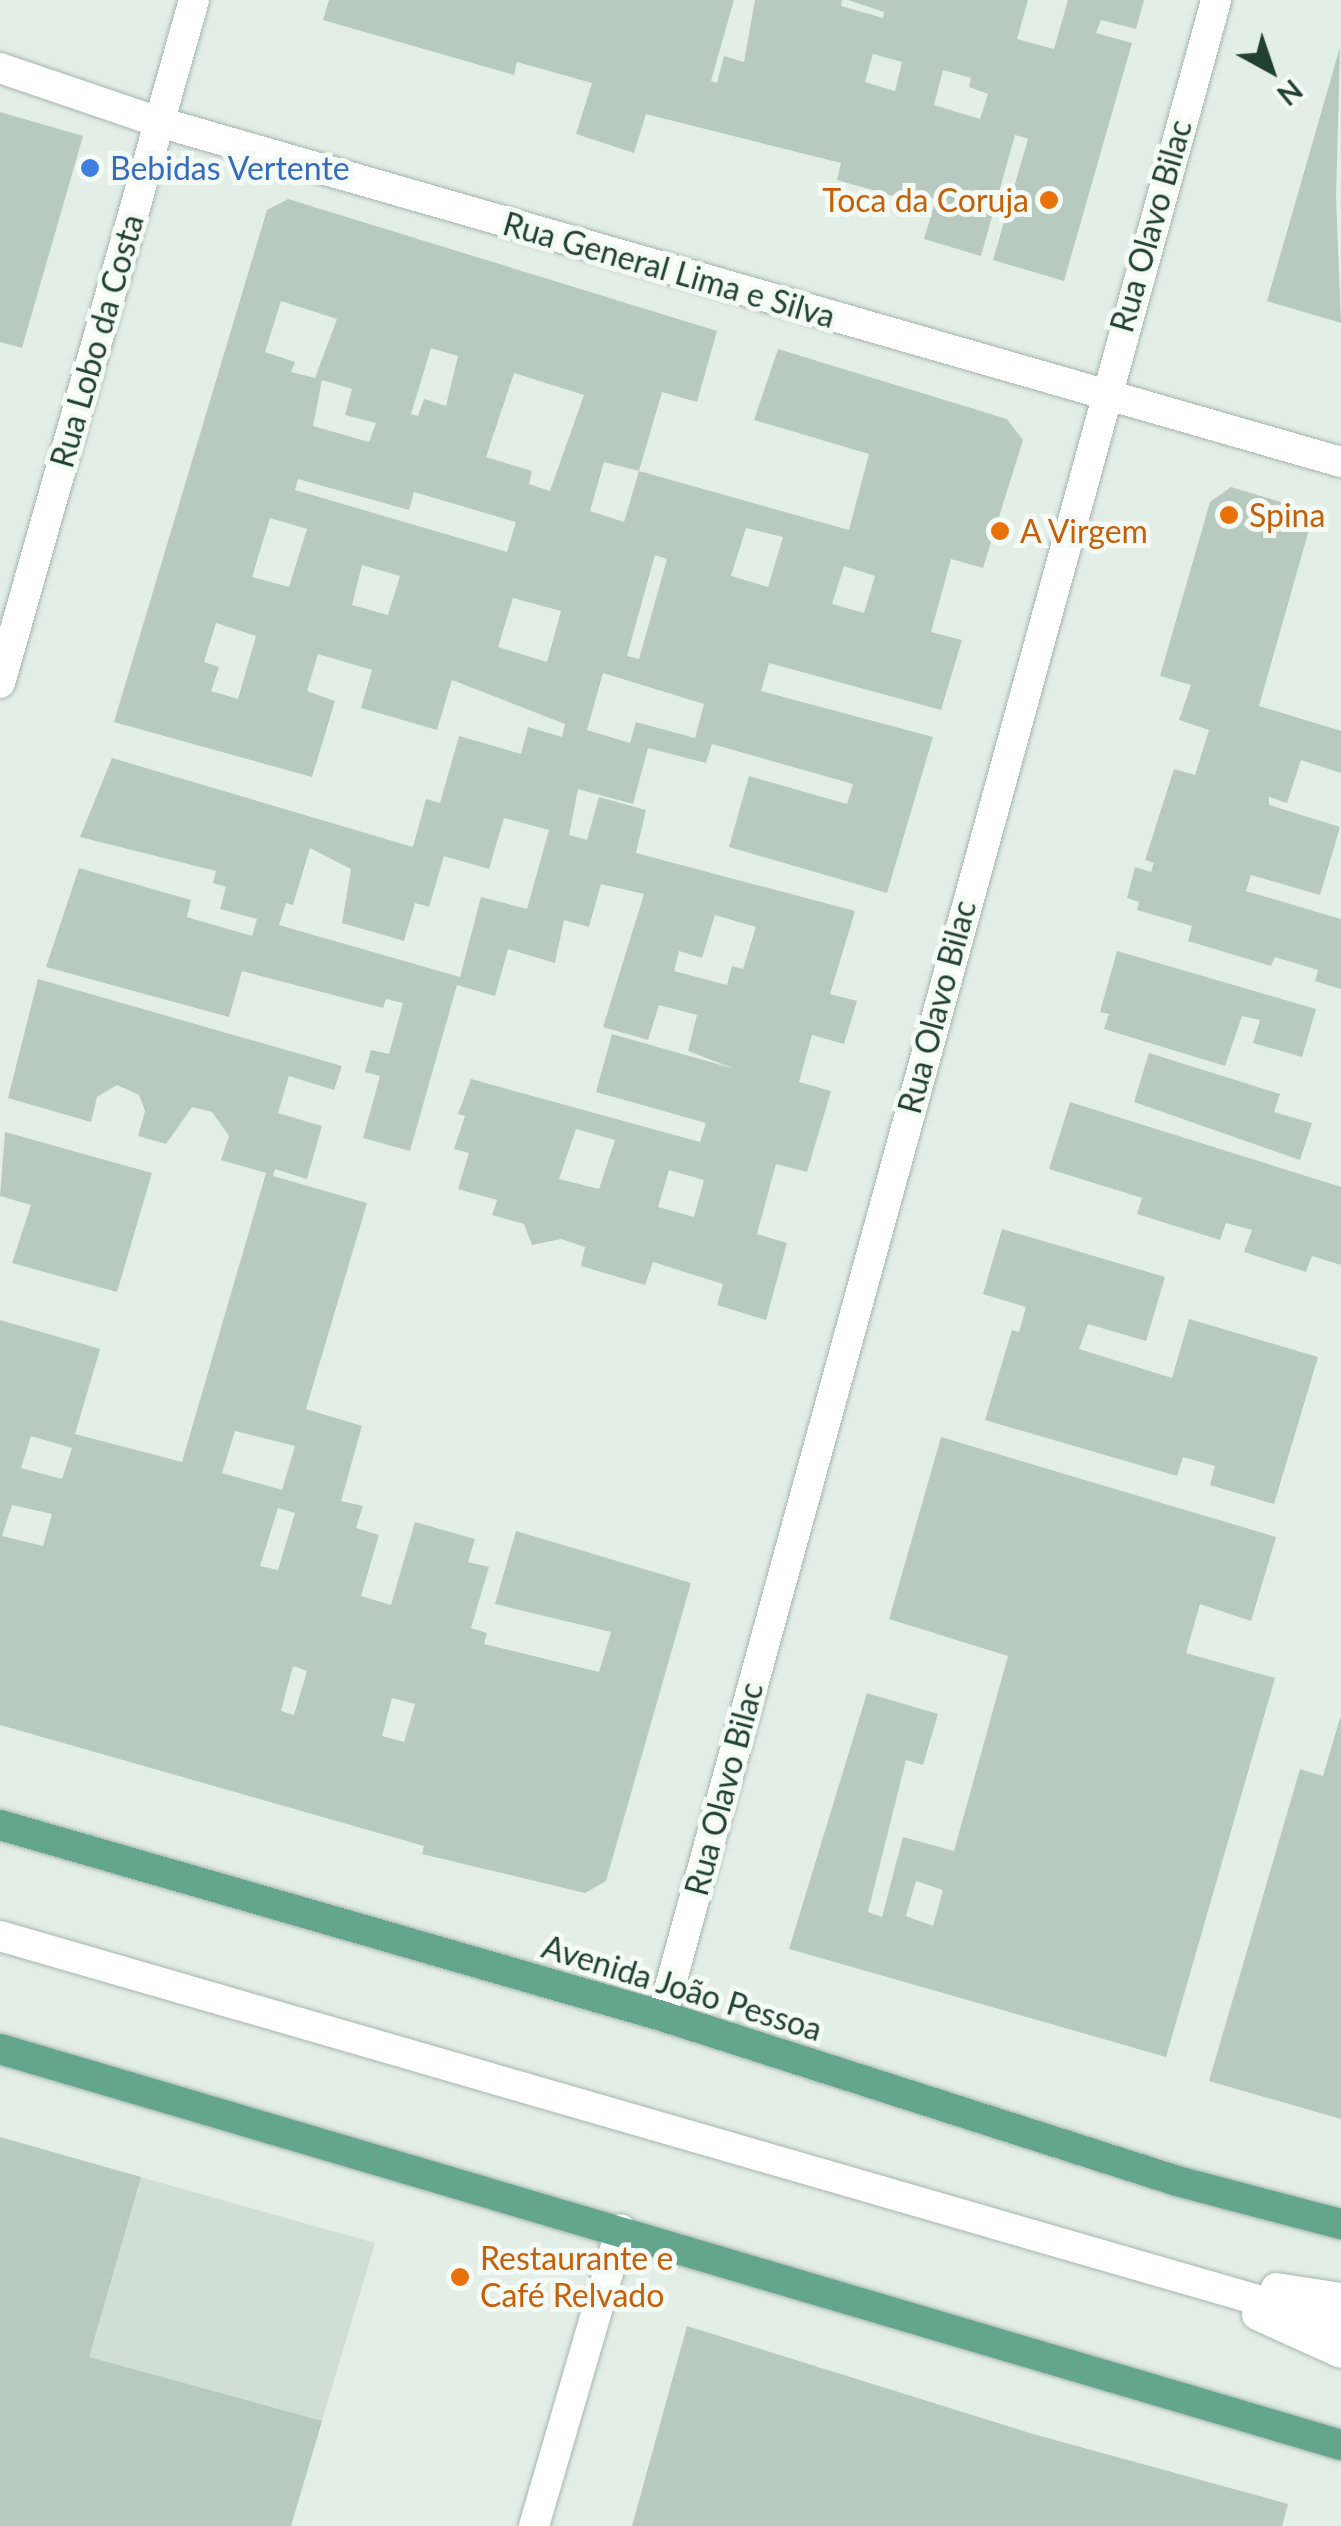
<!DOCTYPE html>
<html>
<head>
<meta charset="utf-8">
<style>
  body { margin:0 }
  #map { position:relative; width:1341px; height:2526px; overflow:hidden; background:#e3eee7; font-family:Lato,sans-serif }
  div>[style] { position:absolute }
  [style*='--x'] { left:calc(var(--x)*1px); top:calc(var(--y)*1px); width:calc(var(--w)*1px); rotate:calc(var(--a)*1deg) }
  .built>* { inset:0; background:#d1ded6 }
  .building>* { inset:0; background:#b8c9c0 }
  .roads { filter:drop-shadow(0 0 2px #a5b6ae) drop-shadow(0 0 2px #a5b6ae) }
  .minor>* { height:30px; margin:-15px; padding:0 15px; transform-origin:15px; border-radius:15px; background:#fff }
  .major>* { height:30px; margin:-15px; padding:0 15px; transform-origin:15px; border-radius:15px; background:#64a68d }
  .dots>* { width:28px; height:28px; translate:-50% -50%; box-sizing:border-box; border:5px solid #f4faf6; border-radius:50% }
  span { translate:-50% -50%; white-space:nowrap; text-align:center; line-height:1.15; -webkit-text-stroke:10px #f4faf6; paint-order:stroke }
  .shop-label { font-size:32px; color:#366cbe }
  .left { translate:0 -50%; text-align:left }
  .food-label { font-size:32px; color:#c56008 }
  .right { translate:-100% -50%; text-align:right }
  .street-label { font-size:32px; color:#214034 }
  .north { position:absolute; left:1221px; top:20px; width:100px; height:100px; -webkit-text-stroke:8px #f4faf6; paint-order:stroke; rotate:140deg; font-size:28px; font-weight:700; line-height:40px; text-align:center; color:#214034 }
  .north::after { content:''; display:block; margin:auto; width:35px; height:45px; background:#214034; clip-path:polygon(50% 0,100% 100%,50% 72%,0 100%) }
</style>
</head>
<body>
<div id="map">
  <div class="built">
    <div style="clip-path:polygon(1px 2138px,375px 2243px,322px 2421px,0 2526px)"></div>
  </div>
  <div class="building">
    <div style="clip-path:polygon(evenodd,329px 0,734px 0,711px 81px,717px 83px,724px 56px,744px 62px,755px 0,842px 0,841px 6px,883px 18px,884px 12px,848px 0,1028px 0,1017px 39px,1054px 49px,1068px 0,1144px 0,1136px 29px,1101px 20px,1096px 33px,1132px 43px,1064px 281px,993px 260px,1028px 139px,1015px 135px,981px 256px,924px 239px,936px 199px,906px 191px,904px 199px,837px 180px,841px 163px,646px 114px,634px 153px,576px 134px,592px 83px,517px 62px,514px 75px,323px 20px,329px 0,873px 54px,902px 62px,895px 91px,865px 82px,873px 54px,329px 0,943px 70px,971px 78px,969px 87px,988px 94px,980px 119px,934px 105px,943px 70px)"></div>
    <div style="clip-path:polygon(1340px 47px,1336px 197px,1341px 323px,1267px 301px)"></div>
    <div style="clip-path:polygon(0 112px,83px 136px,22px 348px,0 342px)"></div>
    <div style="clip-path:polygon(evenodd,288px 199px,717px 331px,697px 402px,662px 392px,639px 471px,849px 530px,869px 454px,754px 420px,778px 349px,1007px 419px,1023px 440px,983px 568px,951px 559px,931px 632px,962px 640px,941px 710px,769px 663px,761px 691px,933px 737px,887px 893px,729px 847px,749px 776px,847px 804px,853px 784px,712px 744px,706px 763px,648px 748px,633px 804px,578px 789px,569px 835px,587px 840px,599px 797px,646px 810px,636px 853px,855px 911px,830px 994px,857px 1001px,844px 1044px,812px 1035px,799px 1082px,831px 1091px,807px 1172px,776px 1164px,757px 1234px,787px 1243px,766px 1320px,717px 1305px,723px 1284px,653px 1262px,645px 1285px,581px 1266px,585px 1247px,561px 1239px,532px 1245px,524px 1224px,492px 1215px,497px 1200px,458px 1189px,469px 1153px,454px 1149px,465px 1116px,458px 1114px,471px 1079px,700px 1142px,706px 1123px,596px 1092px,612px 1034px,735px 1069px,688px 1051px,697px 1015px,659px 1005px,648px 1040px,603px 1027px,644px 894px,601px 884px,589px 927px,564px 920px,555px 963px,508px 949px,495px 996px,457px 985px,410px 1151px,363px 1138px,380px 1076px,365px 1072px,371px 1050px,389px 1054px,403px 1003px,386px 999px,383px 1008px,242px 971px,229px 1017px,46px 967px,79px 868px,191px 900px,187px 917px,252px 936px,257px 919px,220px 909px,226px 887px,213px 883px,216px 871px,80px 837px,112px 758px,413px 847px,426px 799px,440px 803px,459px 736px,521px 754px,528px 727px,562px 737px,565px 724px,452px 680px,437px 730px,361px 708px,372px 670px,318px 654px,307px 691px,335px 701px,312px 777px,114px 722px,267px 210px,288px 199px,281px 301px,337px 319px,315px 378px,291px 372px,295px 362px,265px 352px,281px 301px,288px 199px,431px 348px,458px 356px,446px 406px,424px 399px,418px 416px,411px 414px,431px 348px,288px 199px,514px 373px,584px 395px,550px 491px,529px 484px,532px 471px,486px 457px,514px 373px,288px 199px,322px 380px,352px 389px,345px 415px,376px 423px,369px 442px,313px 426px,322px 380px,288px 199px,604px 462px,639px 471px,624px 522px,590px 511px,604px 462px,288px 199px,298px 479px,409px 510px,414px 492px,516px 522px,507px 552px,295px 490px,298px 479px,288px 199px,270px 518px,307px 529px,289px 587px,252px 577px,270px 518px,288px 199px,746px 528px,783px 537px,768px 587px,731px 576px,746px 528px,288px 199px,655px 555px,667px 559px,639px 659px,627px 656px,655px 555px,288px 199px,362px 565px,400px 576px,388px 615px,352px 605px,362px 565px,288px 199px,844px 566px,875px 576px,864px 613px,832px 604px,844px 566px,288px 199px,513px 598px,561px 611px,547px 662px,498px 647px,513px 598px,288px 199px,216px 623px,256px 636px,238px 699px,211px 691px,219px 667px,204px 662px,216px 623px,288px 199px,603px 673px,704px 704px,695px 738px,636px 722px,630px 743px,587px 730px,603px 673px,288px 199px,504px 818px,549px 830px,527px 909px,481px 897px,460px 977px,279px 925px,286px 903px,293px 905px,310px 848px,351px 869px,342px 923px,404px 941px,415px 903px,429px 907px,444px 856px,489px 869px,504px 818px,288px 199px,715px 915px,756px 927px,743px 969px,732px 966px,727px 985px,674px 971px,679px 951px,702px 958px,715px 915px,288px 199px,576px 1129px,615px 1140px,599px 1189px,559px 1179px,576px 1129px,288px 199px,669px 1170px,704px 1180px,694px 1217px,658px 1207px,669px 1170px)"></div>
    <div style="clip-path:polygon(1231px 487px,1314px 512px,1259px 706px,1341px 731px,1341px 773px,1301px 760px,1287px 803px,1269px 797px,1269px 805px,1340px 827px,1320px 895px,1251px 875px,1246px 891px,1341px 919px,1341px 989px,1315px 981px,1318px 970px,1275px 957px,1271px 966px,1188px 941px,1192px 926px,1137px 910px,1139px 902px,1127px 898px,1135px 867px,1151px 872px,1154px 863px,1145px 860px,1174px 769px,1195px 775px,1209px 730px,1179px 720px,1191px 685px,1160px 676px,1210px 502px)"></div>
    <div style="clip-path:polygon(1117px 951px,1316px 1009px,1302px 1057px,1253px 1043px,1260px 1020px,1242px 1016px,1225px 1066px,1104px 1029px,1109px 1014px,1100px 1012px)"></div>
    <div style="clip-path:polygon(evenodd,38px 979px,342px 1066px,334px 1090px,289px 1076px,278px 1113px,322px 1126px,307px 1179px,275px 1169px,273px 1176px,367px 1203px,306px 1409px,362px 1426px,341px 1501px,363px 1506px,356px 1528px,379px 1535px,361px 1596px,391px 1605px,415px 1522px,475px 1539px,468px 1562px,489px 1567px,471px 1628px,487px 1633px,484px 1644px,599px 1672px,611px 1632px,495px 1604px,516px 1531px,691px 1583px,606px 1881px,585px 1893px,422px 1854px,424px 1846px,0 1725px,0 1320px,100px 1349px,75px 1434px,182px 1462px,266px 1173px,221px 1160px,229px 1136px,212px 1112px,192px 1107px,166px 1144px,138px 1136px,145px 1111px,139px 1095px,117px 1085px,97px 1097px,91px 1122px,8px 1098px,38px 979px,235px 1431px,295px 1446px,282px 1490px,222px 1473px,235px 1431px,38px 979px,31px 1436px,72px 1448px,62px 1479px,21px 1468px,31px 1436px,38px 979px,12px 1505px,52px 1514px,43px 1546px,2px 1536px,12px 1505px,38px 979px,278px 1508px,295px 1513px,278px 1570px,260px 1566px,278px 1508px,38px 979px,293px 1666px,307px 1671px,294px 1715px,281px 1711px,293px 1666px,38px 979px,392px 1698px,415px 1704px,404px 1742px,382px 1736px,392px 1698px)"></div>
    <div style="clip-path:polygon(1149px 1053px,1280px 1094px,1274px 1112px,1312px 1123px,1300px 1160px,1134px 1102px)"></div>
    <div style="clip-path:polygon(1070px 1102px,1341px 1187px,1341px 1265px,1312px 1256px,1306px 1272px,1244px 1252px,1252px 1230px,1226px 1223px,1220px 1240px,1137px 1214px,1142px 1198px,1049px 1169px)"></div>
    <div style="clip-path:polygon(5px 1132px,152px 1173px,117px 1292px,12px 1263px,31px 1205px,0 1196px)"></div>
    <div style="clip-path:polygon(1002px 1229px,1165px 1277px,1146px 1341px,1088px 1324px,1079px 1349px,1172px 1378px,1189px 1319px,1318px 1357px,1274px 1504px,1210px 1485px,1215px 1466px,1183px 1457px,1177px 1476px,985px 1420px,1012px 1330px,1019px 1332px,1026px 1307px,983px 1294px)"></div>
    <div style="clip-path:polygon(evenodd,941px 1437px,1276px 1537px,1251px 1621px,1200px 1604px,1186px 1653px,1275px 1678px,1166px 2057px,789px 1949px,867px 1693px,938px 1714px,923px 1765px,906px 1760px,868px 1912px,882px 1917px,903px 1837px,954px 1851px,1008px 1656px,889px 1619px,941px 1437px,916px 1881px,943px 1890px,933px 1926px,906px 1916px,916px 1881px)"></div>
    <div style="clip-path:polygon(1340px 1718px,1341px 1718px,1341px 2119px,1209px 2081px,1300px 1769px,1323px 1776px)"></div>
    <div style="clip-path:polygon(0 2137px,141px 2177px,89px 2357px,322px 2421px,291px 2526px,0 2526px)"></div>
    <div style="clip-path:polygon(687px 2326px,1033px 2434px,1288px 2504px,1282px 2526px,632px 2526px)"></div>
  </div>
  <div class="roads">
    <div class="minor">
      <div style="--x:0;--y:68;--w:168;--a:18.8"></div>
      <div style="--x:159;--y:122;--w:1230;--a:16.05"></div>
      <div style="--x:0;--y:683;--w:710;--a:-74.14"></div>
      <div style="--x:0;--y:1936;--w:1396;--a:16.14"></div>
      <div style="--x:662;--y:2016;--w:2091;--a:-74.63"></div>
      <div style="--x:1276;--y:2288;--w:66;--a:8.7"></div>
      <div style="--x:1257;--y:2315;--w:92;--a:24.3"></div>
      <div style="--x:534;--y:2526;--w:309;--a:-73.7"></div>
    </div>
    <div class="major">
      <div style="--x:0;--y:1825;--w:689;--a:16.09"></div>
      <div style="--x:662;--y:2016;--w:541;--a:17.76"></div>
      <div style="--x:1177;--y:2181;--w:170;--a:14.7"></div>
      <div style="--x:0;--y:2049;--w:1398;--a:16.45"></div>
    </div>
  </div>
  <div class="dots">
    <div style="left:90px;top:168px;background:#3f7fe0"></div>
    <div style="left:1049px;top:200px;background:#e8710a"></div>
    <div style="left:1229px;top:515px;background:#e8710a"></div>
    <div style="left:1000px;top:531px;background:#e8710a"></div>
    <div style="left:460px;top:2277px;background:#e8710a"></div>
  </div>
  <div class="shop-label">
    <span class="left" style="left:110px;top:168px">Bebidas Vertente</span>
  </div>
  <div class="food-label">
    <span class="right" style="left:1029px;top:200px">Toca da Coruja</span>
    <span class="left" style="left:1249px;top:515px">Spina</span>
    <span class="left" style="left:1020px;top:531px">A Virgem</span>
    <span class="left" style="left:480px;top:2277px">Restaurante e<br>Café Relvado</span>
  </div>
  <div class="street-label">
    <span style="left:1151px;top:226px;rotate:-74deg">Rua Olavo Bilac</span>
    <span style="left:669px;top:270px;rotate:16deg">Rua General Lima e Silva</span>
    <span style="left:97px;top:341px;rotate:-74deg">Rua Lobo da Costa</span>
    <span style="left:937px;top:1007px;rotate:-75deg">Rua Olavo Bilac</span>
    <span style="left:724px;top:1789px;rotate:-75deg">Rua Olavo Bilac</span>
    <span style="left:682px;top:1988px;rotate:17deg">Avenida João Pessoa</span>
  </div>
  <div class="north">N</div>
</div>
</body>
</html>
